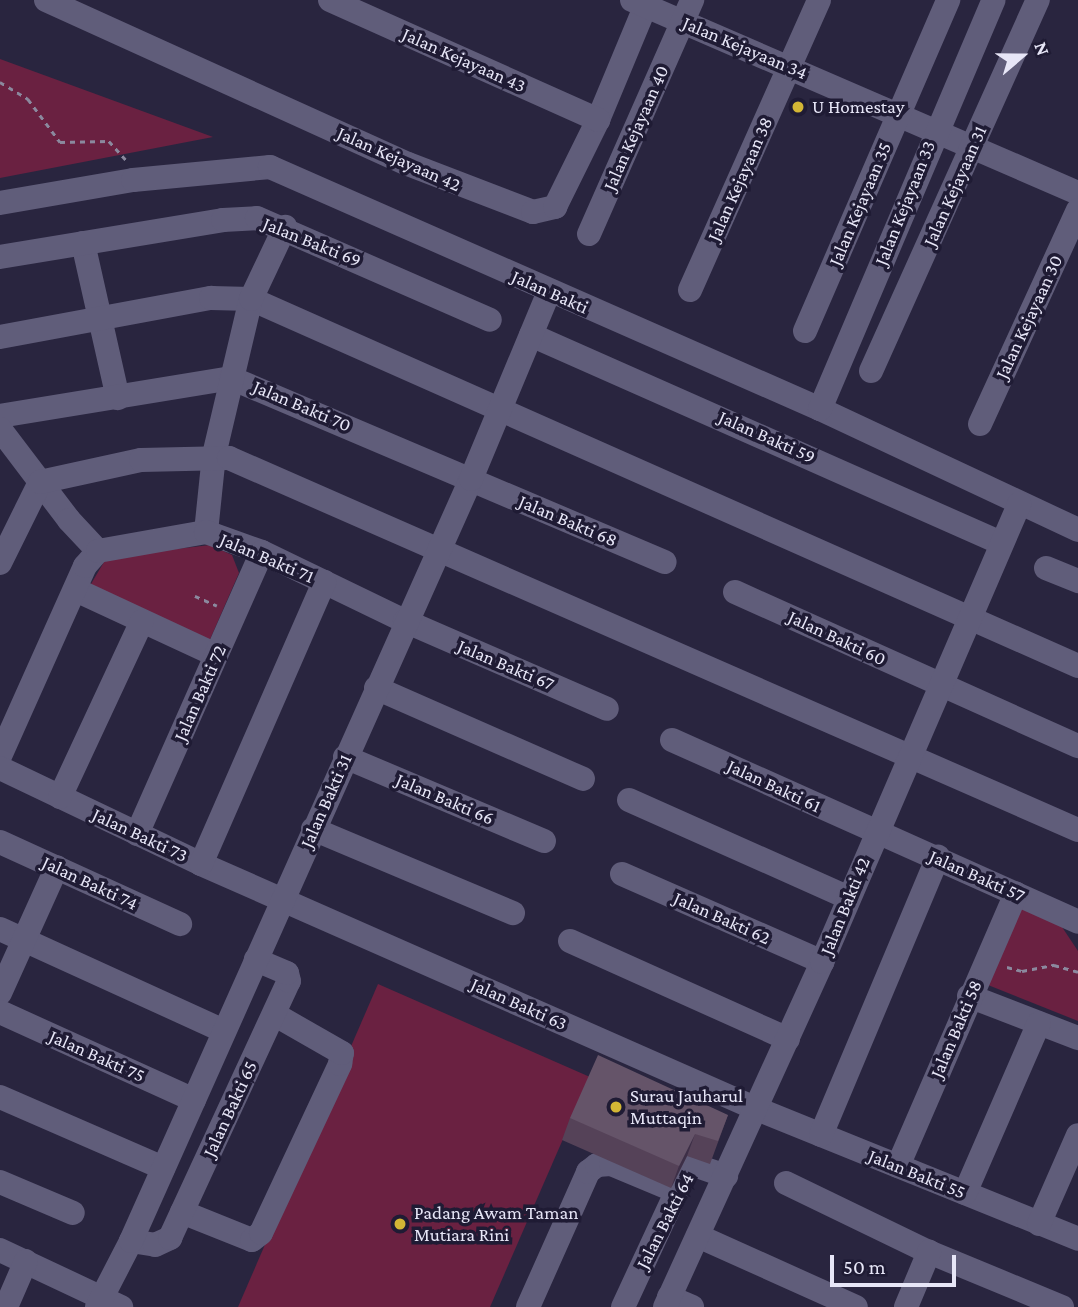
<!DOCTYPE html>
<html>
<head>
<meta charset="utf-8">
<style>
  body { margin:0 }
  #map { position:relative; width:1078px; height:1307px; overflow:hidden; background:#29253f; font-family:"Crimson Pro",serif }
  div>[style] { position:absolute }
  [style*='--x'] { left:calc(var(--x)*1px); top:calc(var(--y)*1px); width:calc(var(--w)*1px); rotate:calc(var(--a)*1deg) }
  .green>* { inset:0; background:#6a2141 }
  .path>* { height:2.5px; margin-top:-1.25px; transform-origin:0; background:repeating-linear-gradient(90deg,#8b899e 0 5px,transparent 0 10px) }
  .minor>* { height:24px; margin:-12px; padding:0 12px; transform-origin:12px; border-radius:12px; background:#605d7a }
  .wall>* { inset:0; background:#554258 }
  .shaded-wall>* { inset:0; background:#3d2f47 }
  .building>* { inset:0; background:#655469 }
  .dots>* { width:19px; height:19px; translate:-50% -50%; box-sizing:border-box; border:4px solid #1f1b34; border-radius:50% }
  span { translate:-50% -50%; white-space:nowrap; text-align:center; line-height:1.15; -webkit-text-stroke:7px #1f1b34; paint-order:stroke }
  .street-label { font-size:19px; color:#e7e6f7 }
  .poi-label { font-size:19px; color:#e7e6f7 }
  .left { translate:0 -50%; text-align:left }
  .north { position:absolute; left:987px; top:21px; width:70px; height:70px; -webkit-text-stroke:5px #1f1b34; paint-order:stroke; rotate:70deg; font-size:19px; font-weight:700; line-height:28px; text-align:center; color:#e7e6f7 }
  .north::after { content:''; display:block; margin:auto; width:24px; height:32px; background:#e7e6f7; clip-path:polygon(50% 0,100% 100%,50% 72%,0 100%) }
  .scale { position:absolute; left:830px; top:1255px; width:126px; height:32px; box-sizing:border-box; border:4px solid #e7e6f7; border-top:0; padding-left:9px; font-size:21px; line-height:24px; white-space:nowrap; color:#e7e6f7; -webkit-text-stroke:5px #1f1b34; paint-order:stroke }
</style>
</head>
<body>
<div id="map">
  <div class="green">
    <div style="clip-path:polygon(0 59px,213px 137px,0 178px)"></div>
    <div style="clip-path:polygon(210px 545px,232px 555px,239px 573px,208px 644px,88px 589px,104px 562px,117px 556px)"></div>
    <div style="clip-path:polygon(1019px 903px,1060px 924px,1078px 951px,1078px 1021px,983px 983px)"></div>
    <div style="clip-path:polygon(378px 984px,590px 1077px,490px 1307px,238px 1307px)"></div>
  </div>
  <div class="path">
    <div style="--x:0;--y:82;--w:33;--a:31"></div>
    <div style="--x:28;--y:99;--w:54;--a:53.3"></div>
    <div style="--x:60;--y:142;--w:49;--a:-1.2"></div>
    <div style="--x:109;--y:141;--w:25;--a:48"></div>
    <div style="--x:195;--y:596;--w:24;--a:24"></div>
    <div style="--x:1007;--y:967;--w:16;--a:15"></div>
    <div style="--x:1022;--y:971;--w:33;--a:-11"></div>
    <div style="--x:1054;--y:965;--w:25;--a:16"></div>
  </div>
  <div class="minor">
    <div style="--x:46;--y:0;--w:397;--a:24.4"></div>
    <div style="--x:408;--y:164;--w:134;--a:21"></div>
    <div style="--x:533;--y:212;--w:23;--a:-13"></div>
    <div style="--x:555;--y:207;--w:97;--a:-63.7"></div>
    <div style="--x:598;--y:120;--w:130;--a:-67.4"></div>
    <div style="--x:330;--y:0;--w:294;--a:24.1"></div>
    <div style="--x:632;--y:0;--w:486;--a:23.4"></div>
    <div style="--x:0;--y:203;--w:135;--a:-9.8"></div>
    <div style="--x:133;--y:180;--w:138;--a:-5.4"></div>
    <div style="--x:270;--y:167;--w:601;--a:23.75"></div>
    <div style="--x:820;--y:409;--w:285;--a:25.1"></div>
    <div style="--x:589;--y:234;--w:256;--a:-66.2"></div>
    <div style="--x:83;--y:243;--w:159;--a:77.3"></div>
    <div style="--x:0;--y:257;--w:226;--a:-9.4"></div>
    <div style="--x:223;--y:220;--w:34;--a:-3"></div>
    <div style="--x:257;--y:218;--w:254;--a:23.6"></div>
    <div style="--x:690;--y:290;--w:317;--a:-66"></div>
    <div style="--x:805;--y:331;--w:361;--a:-66.6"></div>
    <div style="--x:531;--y:335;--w:514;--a:23.87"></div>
    <div style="--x:0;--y:337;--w:215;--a:-10.5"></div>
    <div style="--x:211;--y:298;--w:40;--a:1.4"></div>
    <div style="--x:251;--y:299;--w:905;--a:23.93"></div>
    <div style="--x:871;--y:371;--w:407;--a:-65.8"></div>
    <div style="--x:820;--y:409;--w:444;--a:-67"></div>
    <div style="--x:0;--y:416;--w:234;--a:-9.3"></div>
    <div style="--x:231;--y:378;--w:471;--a:23"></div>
    <div style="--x:980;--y:424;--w:235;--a:-65.4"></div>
    <div style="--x:0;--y:429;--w:114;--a:52.8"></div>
    <div style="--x:69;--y:520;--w:42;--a:46.9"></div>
    <div style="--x:206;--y:532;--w:77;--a:-84.1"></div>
    <div style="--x:214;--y:455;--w:160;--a:-76.7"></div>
    <div style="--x:251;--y:299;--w:80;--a:-64.7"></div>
    <div style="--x:0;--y:563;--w:90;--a:-63.7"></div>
    <div style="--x:40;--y:482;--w:103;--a:-12.3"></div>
    <div style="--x:141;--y:460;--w:88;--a:-1.3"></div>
    <div style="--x:229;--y:458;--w:927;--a:23.66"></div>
    <div style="--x:1046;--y:568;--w:35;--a:22"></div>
    <div style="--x:76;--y:590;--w:154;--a:24.9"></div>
    <div style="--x:735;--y:592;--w:376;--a:24.2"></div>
    <div style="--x:376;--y:688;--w:226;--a:23.7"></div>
    <div style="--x:672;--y:740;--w:445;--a:24.1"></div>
    <div style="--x:0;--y:756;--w:208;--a:-65.9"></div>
    <div style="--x:85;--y:566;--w:20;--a:-49"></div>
    <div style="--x:98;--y:551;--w:110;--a:-10"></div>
    <div style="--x:206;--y:532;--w:59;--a:19.7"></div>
    <div style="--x:262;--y:552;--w:159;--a:25.8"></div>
    <div style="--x:405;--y:621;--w:220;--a:23.5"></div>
    <div style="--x:345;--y:757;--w:216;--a:22.9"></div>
    <div style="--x:0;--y:768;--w:223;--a:25.5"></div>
    <div style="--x:201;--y:864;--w:608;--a:23.78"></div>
    <div style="--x:757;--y:1109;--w:346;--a:22"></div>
    <div style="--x:60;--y:797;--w:194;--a:-65"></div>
    <div style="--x:629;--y:800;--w:239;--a:24"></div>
    <div style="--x:313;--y:829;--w:217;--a:22.8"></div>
    <div style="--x:137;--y:834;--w:308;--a:-66.1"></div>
    <div style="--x:0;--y:842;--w:198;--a:24.5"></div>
    <div style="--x:201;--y:864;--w:308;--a:-66.4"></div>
    <div style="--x:622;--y:874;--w:219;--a:23.7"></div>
    <div style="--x:0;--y:929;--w:246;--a:24.5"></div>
    <div style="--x:570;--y:941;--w:239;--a:24.2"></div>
    <div style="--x:0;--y:993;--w:138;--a:-65.7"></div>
    <div style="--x:969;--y:996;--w:117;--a:21.1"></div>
    <div style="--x:0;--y:1012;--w:213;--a:24.4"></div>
    <div style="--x:0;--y:1097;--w:178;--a:23.5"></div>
    <div style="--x:821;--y:1135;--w:302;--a:-67.2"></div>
    <div style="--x:898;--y:1166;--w:297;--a:-66.6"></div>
    <div style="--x:0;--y:1182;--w:79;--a:23"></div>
    <div style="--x:786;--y:1183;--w:159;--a:25.8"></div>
    <div style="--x:929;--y:1252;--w:144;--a:22.5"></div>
    <div style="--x:965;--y:1193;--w:185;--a:-66.5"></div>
    <div style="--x:182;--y:1212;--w:75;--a:21.8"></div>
    <div style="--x:252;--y:1240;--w:11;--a:-38"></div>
    <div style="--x:261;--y:1233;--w:187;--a:-64.9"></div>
    <div style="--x:340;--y:1064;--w:11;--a:-80"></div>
    <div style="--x:342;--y:1053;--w:78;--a:-150.2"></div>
    <div style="--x:1039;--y:1224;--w:97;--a:-66.3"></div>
    <div style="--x:698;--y:1236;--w:173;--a:24.2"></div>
    <div style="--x:131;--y:1241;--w:24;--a:9"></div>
    <div style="--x:155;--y:1245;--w:17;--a:-25"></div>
    <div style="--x:170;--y:1238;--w:283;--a:-65.2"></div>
    <div style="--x:289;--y:981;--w:8;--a:-104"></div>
    <div style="--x:287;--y:973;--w:34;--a:-157"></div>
    <div style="--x:0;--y:1250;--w:134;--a:25.2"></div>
    <div style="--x:669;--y:1297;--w:25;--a:23"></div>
    <div style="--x:6;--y:1307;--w:50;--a:-66.5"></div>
    <div style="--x:97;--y:1307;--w:74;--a:-62.7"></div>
    <div style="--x:131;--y:1241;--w:834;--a:-65.95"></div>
    <div style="--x:471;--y:479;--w:203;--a:-67.4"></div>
    <div style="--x:528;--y:1307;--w:148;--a:-66"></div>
    <div style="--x:588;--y:1172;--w:11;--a:-38"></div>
    <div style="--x:597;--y:1165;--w:14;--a:-4"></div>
    <div style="--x:611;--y:1164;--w:70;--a:22.6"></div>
    <div style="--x:623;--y:1307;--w:150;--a:-65.1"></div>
    <div style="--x:686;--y:1171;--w:10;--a:-37"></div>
    <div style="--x:694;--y:1165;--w:34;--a:19"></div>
    <div style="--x:665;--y:1307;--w:379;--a:-65.5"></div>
    <div style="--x:822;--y:962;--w:499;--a:-66.7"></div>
    <div style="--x:906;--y:1307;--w:60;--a:-67.3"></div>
  </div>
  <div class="wall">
    <div style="clip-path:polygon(728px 1115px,710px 1164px,687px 1156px,671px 1188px,562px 1140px,570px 1118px)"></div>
  </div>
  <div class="shaded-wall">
    <div style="clip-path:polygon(695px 1134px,687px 1156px,671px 1188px,679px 1166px)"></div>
  </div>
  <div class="building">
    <div style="clip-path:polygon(598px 1055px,728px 1115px,718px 1141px,695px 1134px,679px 1166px,570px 1118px)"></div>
  </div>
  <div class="dots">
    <div style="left:798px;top:107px;background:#d3b635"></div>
    <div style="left:616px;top:1107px;background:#d3b635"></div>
    <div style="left:400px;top:1224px;background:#d3b635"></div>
  </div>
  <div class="street-label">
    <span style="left:745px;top:48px;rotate:23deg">Jalan Kejayaan 34</span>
    <span style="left:464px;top:60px;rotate:24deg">Jalan Kejayaan 43</span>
    <span style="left:636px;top:128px;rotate:-66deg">Jalan Kejayaan 40</span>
    <span style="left:399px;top:159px;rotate:24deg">Jalan Kejayaan 42</span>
    <span style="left:740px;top:179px;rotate:-66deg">Jalan Kejayaan 38</span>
    <span style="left:955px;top:186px;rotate:-66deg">Jalan Kejayaan 31</span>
    <span style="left:905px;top:203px;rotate:-68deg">Jalan Kejayaan 33</span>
    <span style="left:860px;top:204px;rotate:-67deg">Jalan Kejayaan 35</span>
    <span style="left:312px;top:242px;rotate:22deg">Jalan Bakti 69</span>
    <span style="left:550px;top:292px;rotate:24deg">Jalan Bakti</span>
    <span style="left:1029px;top:317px;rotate:-65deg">Jalan Kejayaan 30</span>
    <span style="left:302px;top:406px;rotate:23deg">Jalan Bakti 70</span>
    <span style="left:767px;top:437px;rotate:24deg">Jalan Bakti 59</span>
    <span style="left:568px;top:521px;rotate:23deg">Jalan Bakti 68</span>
    <span style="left:267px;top:558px;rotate:23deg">Jalan Bakti 71</span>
    <span style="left:837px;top:638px;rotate:25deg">Jalan Bakti 60</span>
    <span style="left:506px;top:665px;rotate:23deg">Jalan Bakti 67</span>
    <span style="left:200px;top:693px;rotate:-66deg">Jalan Bakti 72</span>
    <span style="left:774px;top:786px;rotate:25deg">Jalan Bakti 61</span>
    <span style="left:445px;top:799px;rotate:23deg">Jalan Bakti 66</span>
    <span style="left:326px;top:801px;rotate:-66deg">Jalan Bakti 31</span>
    <span style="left:140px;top:835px;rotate:25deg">Jalan Bakti 73</span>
    <span style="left:977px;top:876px;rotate:24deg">Jalan Bakti 57</span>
    <span style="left:90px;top:883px;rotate:25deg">Jalan Bakti 74</span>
    <span style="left:845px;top:906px;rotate:-68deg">Jalan Bakti 42</span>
    <span style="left:722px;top:918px;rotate:24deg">Jalan Bakti 62</span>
    <span style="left:519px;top:1004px;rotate:24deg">Jalan Bakti 63</span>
    <span style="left:956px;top:1029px;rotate:-67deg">Jalan Bakti 58</span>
    <span style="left:97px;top:1056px;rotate:24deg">Jalan Bakti 75</span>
    <span style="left:230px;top:1109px;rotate:-65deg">Jalan Bakti 65</span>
    <span style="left:917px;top:1174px;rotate:22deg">Jalan Bakti 55</span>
    <span style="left:665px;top:1221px;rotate:-63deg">Jalan Bakti 64</span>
  </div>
  <div class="poi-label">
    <span class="left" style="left:812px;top:107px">U Homestay</span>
    <span class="left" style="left:630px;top:1107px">Surau Jauharul<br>Muttaqin</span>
    <span class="left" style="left:414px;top:1224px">Padang Awam Taman<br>Mutiara Rini</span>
  </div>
  <div class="north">N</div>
  <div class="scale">50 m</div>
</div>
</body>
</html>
